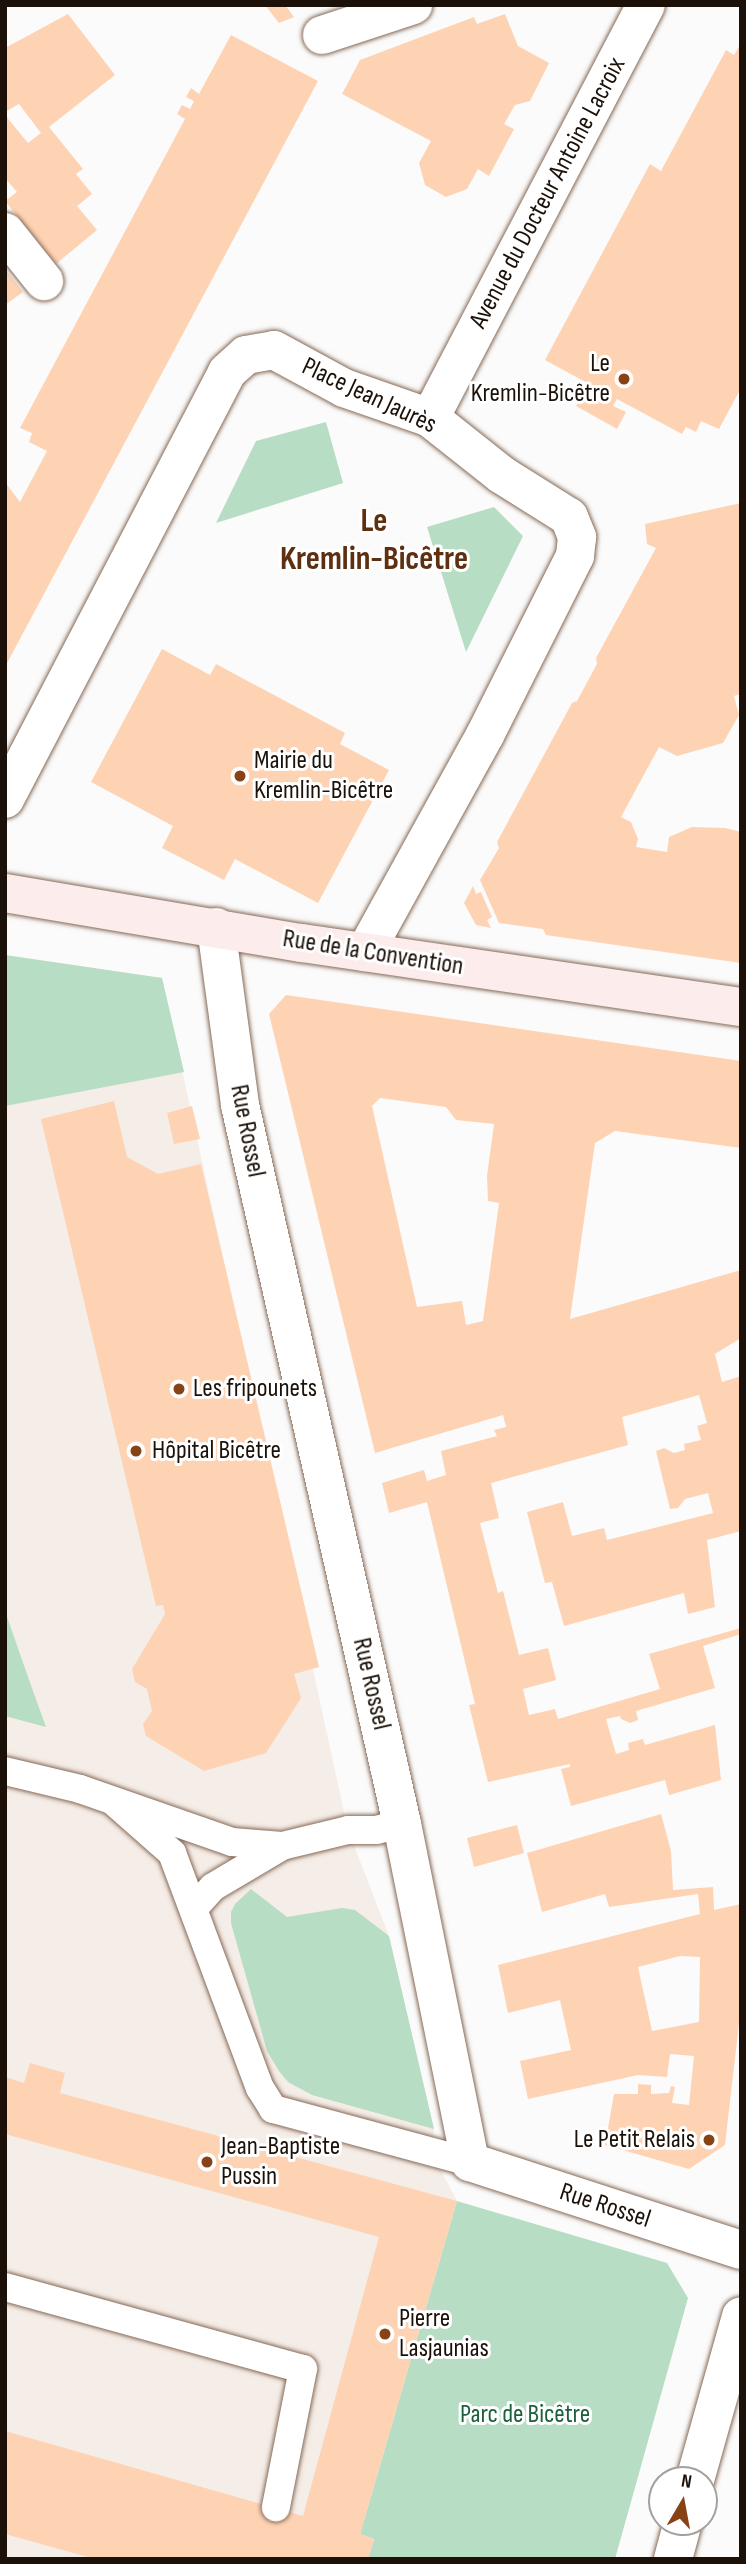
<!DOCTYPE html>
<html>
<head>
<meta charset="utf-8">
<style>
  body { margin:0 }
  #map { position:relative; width:746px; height:2564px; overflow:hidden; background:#fbfbfb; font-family:"Sofia Sans Condensed",sans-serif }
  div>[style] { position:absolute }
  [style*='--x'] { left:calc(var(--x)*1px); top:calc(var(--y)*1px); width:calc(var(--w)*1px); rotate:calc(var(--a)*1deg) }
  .built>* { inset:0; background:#f5ede7 }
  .green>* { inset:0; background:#b7ddc4 }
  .building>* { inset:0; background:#fed3b4 }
  .roads { filter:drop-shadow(0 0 2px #866a57) drop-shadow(0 0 2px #866a57) }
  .service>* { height:28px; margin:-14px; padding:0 14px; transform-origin:14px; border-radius:14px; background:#fff }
  .minor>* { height:38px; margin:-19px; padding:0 19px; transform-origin:19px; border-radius:19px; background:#fff }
  .secondary>* { height:38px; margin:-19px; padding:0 19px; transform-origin:19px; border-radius:19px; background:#fcecec }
  .dots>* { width:19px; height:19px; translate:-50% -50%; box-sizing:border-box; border:4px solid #fff; border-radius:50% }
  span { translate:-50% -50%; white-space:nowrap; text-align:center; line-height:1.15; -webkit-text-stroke:6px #fff; paint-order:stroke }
  .street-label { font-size:26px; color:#1b1109 }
  .poi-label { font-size:26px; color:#1b1109 }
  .right { translate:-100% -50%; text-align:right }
  .left { translate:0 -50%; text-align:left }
  .park-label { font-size:26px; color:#1d603e }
  .district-label { font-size:33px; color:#5e2f11; font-weight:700 }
  .frame { position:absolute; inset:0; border:7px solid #1b1109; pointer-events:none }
  .north { position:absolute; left:648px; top:2466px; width:70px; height:70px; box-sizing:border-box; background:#fff; border:2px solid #a4a09d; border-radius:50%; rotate:10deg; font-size:19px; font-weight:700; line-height:28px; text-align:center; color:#1b1109 }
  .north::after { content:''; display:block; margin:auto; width:24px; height:32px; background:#874316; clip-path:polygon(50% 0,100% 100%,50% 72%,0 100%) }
</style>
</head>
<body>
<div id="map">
  <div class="built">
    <div style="clip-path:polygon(5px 955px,162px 978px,348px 1830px,389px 1936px,434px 2129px,432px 2154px,457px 2201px,360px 2534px,374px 2539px,368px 2559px,5px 2559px)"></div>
  </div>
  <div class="green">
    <div style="clip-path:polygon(326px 422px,343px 483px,216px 523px,256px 441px)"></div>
    <div style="clip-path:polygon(494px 507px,523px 536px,466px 652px,427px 527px)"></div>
    <div style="clip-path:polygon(5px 955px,162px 978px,184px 1072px,5px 1106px)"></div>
    <div style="clip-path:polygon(5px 1611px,28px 1677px,46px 1727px,5px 1716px)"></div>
    <div style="clip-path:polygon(251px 1889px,287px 1917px,342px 1908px,355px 1910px,389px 1936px,434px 2129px,312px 2095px,288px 2082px,279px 2071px,267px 2051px,231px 1923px,231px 1912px,235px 1904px)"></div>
    <div style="clip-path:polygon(457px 2201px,667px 2263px,688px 2298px,615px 2559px,368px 2559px,374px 2539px,360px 2534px)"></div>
  </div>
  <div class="building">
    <div style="clip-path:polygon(265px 5px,285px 5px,294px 17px,279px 23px)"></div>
    <div style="clip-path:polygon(68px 14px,115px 75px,49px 127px,83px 169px,76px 174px,92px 194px,77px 206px,97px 230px,56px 264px,5px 201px,17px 192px,5px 178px,5px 115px,28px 143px,41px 133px,19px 104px,5px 112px,5px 48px)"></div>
    <div style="clip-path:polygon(505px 14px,518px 46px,549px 63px,530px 101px,515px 105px,504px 124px,514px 129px,489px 176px,478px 169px,467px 189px,446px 197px,425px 185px,419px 163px,431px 141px,342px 94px,360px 60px,474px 17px,477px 24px)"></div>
    <div style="clip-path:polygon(231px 35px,318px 81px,5px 667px,5px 482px,20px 502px,47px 451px,29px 442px,32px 433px,20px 428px,185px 119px,177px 114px,182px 105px,190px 109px,194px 101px,186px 97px,191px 88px,199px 94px)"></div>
    <div style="clip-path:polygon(741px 43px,741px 388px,719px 429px,701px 421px,696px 432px,686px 427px,682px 434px,617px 399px,613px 406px,626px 412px,617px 429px,576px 406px,585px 391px,598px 397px,602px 391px,545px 360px,650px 164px,661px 171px,726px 50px,734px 55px)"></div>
    <div style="clip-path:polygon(5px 269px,23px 292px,5px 305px)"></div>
    <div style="clip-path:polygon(741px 503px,741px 694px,734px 696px,739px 715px,723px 743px,677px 756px,659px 747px,621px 817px,631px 822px,638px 839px,636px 847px,667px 852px,669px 837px,692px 827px,725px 828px,741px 832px,741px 963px,546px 935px,543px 929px,499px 923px,480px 880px,499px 848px,497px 842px,572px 703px,577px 701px,597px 664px,596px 658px,656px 548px,647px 544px,645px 524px)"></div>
    <div style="clip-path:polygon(162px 649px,210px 675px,216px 664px,345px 733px,340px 744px,389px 770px,318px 903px,235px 859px,224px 880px,162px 848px,173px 826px,91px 782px)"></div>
    <div style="clip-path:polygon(473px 886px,476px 894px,481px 892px,492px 917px,487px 920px,491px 928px,476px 925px,464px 903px)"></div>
    <div style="clip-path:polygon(evenodd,286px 995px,741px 1061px,741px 1148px,615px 1131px,595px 1143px,570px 1319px,741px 1270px,741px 1338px,715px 1354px,722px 1382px,741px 1376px,741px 1531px,707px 1540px,715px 1607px,688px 1614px,684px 1593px,564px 1626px,552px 1582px,545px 1583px,527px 1512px,563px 1502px,572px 1536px,604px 1528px,607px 1540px,713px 1513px,708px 1493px,685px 1499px,678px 1508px,670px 1509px,656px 1451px,664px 1448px,674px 1453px,685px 1450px,684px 1444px,701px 1440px,697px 1426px,707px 1423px,699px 1395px,622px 1417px,628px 1445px,491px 1483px,499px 1518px,480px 1523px,498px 1593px,503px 1591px,519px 1655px,548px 1648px,556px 1680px,523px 1689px,529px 1715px,555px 1709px,558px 1719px,660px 1689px,649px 1654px,741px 1628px,741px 1634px,703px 1646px,715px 1688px,636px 1711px,638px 1720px,630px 1723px,621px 1719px,620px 1716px,606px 1719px,616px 1754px,629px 1750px,628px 1743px,643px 1739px,645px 1745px,715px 1725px,721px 1780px,669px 1795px,665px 1780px,571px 1806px,561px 1769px,570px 1767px,570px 1764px,488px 1782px,469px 1705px,475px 1704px,427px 1502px,389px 1513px,382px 1483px,424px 1470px,427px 1481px,446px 1475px,441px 1451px,497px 1436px,494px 1430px,506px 1427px,503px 1415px,375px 1453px,269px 1014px,286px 995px,380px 1098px,446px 1107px,456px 1120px,494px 1124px,487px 1176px,488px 1201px,499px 1203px,483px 1321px,466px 1325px,462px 1301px,417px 1307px,372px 1106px,380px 1098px)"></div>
    <div style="clip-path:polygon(114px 1101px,127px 1157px,158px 1174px,201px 1164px,319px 1667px,294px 1674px,301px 1698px,266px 1753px,204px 1771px,146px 1736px,143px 1724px,152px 1711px,147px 1689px,135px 1682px,132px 1669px,165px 1614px,163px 1605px,156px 1606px,41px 1119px)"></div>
    <div style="clip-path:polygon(192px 1106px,200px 1139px,174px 1144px,167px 1113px)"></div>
    <div style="clip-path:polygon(evenodd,661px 1814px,671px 1851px,673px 1890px,713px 1887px,714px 1910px,741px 1904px,741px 2006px,725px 2145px,689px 2169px,605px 2145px,614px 2094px,638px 2094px,638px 2084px,651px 2085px,651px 2094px,669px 2093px,671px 2086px,675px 2087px,672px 2103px,689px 2105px,694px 2056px,670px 2054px,667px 2077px,638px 2075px,528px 2099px,520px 2061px,571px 2050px,560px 2000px,508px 2013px,498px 1965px,700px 1914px,698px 1894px,609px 1907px,605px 1894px,542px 1912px,527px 1853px,661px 1814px,680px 1956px,700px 1957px,699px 2022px,652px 2031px,638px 1967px,680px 1956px)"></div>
    <div style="clip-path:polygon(517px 1825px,524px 1853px,474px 1867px,467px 1838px)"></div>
    <div style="clip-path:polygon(30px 2063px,65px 2073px,60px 2093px,457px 2201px,360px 2534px,374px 2539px,368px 2559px,95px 2559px,5px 2534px,5px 2431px,303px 2516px,379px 2237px,5px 2134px,5px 2077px,24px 2083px)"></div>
  </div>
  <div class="roads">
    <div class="service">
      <div style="--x:5;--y:1771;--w:77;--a:13.5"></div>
      <div style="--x:80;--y:1789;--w:161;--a:19.2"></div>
      <div style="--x:232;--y:1842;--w:50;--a:4.6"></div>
      <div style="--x:282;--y:1846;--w:68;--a:-13.6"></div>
      <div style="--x:348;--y:1830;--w:28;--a:0"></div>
      <div style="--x:376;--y:1830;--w:27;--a:-13"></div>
      <div style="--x:113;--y:1801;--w:79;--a:41.4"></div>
      <div style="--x:172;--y:1853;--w:251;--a:69.5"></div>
      <div style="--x:260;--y:2088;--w:25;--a:58"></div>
      <div style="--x:273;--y:2109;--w:204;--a:15.1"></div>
      <div style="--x:194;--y:1908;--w:28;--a:-48"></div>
      <div style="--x:213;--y:1887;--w:80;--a:-30.7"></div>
      <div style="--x:5;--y:2287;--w:309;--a:15.4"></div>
      <div style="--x:303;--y:2369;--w:141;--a:101.1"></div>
    </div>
    <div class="minor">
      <div style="--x:322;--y:35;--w:96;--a:-18.2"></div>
      <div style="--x:5;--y:232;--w:63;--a:51.5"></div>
      <div style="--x:430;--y:418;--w:466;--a:-62.4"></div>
      <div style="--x:5;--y:799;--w:481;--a:-62.5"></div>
      <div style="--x:227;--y:372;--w:25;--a:-42"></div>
      <div style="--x:246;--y:355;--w:28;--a:-10"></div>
      <div style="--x:274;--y:350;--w:80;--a:28.5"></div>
      <div style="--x:344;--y:388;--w:91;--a:19.2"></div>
      <div style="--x:430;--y:418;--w:92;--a:38.4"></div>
      <div style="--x:502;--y:475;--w:79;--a:32.1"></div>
      <div style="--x:569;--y:517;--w:22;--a:68"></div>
      <div style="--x:577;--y:537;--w:19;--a:96"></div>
      <div style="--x:575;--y:556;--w:200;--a:116.7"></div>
      <div style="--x:485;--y:735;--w:248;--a:118.9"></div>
      <div style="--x:216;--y:927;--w:180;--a:82.3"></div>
      <div style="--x:240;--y:1105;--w:737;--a:77.3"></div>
      <div style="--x:402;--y:1824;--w:345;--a:78.6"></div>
      <div style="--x:470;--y:2162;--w:285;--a:18"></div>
      <div style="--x:695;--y:2480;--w:170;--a:-74.3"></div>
      <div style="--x:673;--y:2559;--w:38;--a:-75"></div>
    </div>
    <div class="secondary">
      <div style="--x:5;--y:893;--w:301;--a:9.6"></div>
      <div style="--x:302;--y:943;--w:444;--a:8.3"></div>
    </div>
  </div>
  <div class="dots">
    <div style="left:624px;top:379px;background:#874316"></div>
    <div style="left:240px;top:776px;background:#874316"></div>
    <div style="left:179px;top:1389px;background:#874316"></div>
    <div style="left:136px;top:1451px;background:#874316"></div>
    <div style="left:709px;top:2140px;background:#874316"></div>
    <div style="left:207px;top:2162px;background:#874316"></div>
    <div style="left:385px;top:2334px;background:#874316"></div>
  </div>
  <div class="street-label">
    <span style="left:548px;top:193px;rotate:-62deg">Avenue du Docteur Antoine Lacroix</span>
    <span style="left:369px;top:396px;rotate:25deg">Place Jean Jaurès</span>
    <span style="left:373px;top:953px;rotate:9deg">Rue de la Convention</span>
    <span style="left:247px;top:1131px;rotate:79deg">Rue Rossel</span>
    <span style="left:371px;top:1684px;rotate:77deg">Rue Rossel</span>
    <span style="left:605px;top:2206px;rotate:18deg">Rue Rossel</span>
  </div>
  <div class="poi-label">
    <span class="right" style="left:610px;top:379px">Le<br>Kremlin-Bicêtre</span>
    <span class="left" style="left:254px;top:776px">Mairie du<br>Kremlin-Bicêtre</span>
    <span class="left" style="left:193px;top:1389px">Les fripounets</span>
    <span class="left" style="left:152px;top:1451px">Hôpital Bicêtre</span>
    <span class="right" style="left:695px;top:2140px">Le Petit Relais</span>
    <span class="left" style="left:221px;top:2162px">Jean-Baptiste<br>Pussin</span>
    <span class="left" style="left:399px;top:2334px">Pierre<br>Lasjaunias</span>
  </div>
  <div class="park-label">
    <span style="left:525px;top:2415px">Parc de Bicêtre</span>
  </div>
  <div class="district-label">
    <span style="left:374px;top:541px">Le<br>Kremlin-Bicêtre</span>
  </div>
  <div class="frame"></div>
  <div class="north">N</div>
</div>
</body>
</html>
